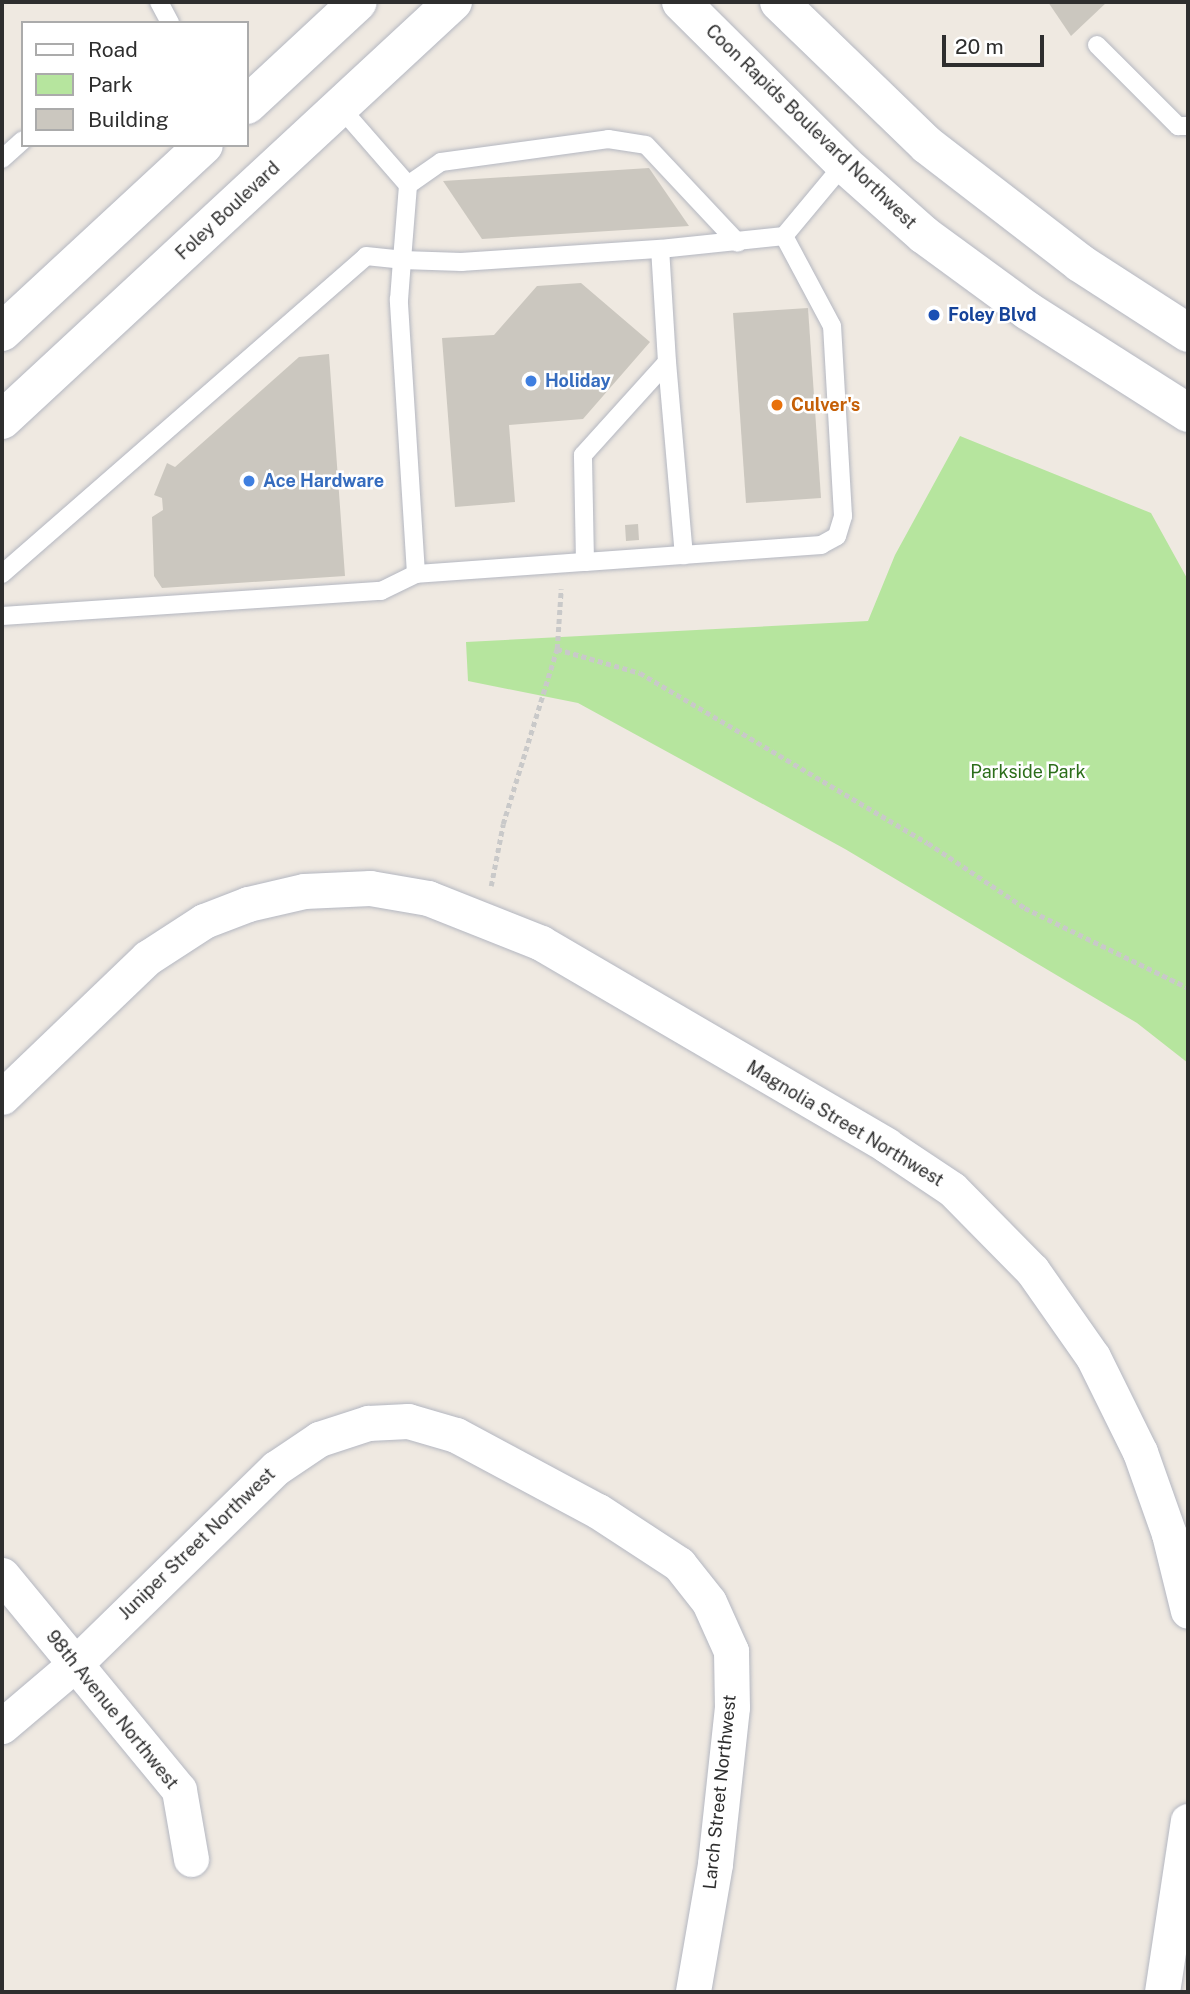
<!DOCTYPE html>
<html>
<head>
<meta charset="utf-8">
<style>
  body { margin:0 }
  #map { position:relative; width:1190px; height:1994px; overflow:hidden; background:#efe9e1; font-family:"Public Sans",sans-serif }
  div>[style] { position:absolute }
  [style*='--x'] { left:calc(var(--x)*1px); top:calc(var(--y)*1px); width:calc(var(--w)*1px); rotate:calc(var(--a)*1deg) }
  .green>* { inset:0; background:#b6e59e }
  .building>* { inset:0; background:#cbc7bf }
  .path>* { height:4.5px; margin-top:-2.25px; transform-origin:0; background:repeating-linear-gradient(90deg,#c9c9c9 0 5px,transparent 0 8.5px) }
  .roads { filter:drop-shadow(0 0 2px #b4b7c1) drop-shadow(0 0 2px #b4b7c1) }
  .service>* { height:18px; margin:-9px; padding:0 9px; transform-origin:9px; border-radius:9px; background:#fff }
  .minor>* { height:35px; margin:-17.5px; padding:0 17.5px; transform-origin:17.5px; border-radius:17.5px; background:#fff }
  .secondary>* { height:38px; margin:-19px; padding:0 19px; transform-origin:19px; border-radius:19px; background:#fff }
  .dots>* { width:19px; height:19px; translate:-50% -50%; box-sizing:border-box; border:4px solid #fff; border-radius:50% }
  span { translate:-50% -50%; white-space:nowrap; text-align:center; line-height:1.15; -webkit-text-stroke:5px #fff; paint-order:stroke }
  .street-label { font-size:18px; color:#2e2e2e }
  .transit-label { font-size:18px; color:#164399; font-weight:700 }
  .left { translate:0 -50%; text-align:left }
  .shop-label { font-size:18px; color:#366cbe; font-weight:700 }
  .food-label { font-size:18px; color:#c56008; font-weight:700 }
  .park-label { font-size:18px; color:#2c6e1b }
  .frame { position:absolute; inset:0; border:4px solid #2e2e2e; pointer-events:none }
  .legend { position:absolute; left:21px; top:21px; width:228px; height:126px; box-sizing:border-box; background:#fff; border:2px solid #ababab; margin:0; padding:9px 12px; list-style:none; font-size:21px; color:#2e2e2e }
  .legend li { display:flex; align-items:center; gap:14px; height:35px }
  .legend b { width:35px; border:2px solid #ababab }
  .scale { position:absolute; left:942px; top:35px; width:102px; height:32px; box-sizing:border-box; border:4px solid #2e2e2e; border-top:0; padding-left:9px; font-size:21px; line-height:24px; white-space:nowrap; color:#2e2e2e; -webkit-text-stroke:5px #fff; paint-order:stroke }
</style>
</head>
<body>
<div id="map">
  <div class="green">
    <div style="clip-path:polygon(960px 436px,1151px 513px,1188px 580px,1188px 1063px,1137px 1023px,845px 849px,578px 703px,468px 681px,466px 642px,868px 621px,895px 555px)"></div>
  </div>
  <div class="building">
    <div style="clip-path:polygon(1048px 2px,1107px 2px,1071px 36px)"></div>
    <div style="clip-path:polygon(649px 168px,689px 226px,482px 239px,443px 181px)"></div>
    <div style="clip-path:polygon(581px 283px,650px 342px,583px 419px,509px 425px,515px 502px,455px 507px,442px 338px,494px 335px,537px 286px)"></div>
    <div style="clip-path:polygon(808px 308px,821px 498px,746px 503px,733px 313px)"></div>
    <div style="clip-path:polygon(329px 354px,345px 576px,162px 588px,154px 576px,152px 517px,163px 510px,162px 498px,154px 495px,167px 463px,175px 467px,299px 357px)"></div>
    <div style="clip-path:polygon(638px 524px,639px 540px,626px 541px,625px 525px)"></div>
  </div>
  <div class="path">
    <div style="--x:557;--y:649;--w:86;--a:16.1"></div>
    <div style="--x:640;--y:673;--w:334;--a:30.6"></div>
    <div style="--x:928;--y:843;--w:117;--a:33.8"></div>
    <div style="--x:1025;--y:908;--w:182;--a:26.1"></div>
    <div style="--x:491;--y:886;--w:63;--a:-79"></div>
    <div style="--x:503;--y:824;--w:183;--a:-72.9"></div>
    <div style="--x:557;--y:649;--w:60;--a:-86.2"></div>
  </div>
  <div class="roads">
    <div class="service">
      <div style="--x:159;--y:2;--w:24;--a:62"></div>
      <div style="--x:1097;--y:45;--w:115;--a:45"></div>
      <div style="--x:1178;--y:126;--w:10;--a:0"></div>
      <div style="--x:2;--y:159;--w:28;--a:-42"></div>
      <div style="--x:408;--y:185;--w:40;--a:-34.9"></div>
      <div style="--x:441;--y:162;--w:169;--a:-7.8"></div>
      <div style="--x:608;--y:139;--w:38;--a:9"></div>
      <div style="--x:646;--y:145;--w:134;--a:46.8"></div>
      <div style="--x:667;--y:362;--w:194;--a:85"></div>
      <div style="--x:585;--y:562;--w:237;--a:-4.1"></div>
      <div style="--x:821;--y:545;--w:18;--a:-29"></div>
      <div style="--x:837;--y:536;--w:21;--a:-73"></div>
      <div style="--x:843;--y:516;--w:190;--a:-93.3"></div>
      <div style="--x:832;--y:326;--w:102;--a:-118.1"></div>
      <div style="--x:2;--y:574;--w:483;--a:-41.1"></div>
      <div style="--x:366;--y:256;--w:36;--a:6"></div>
      <div style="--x:402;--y:260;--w:75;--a:-85.4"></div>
      <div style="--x:408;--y:185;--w:103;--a:-131.1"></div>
      <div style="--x:416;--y:574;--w:275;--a:-93.6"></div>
      <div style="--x:399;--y:300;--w:40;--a:-85.7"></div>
      <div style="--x:402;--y:260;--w:60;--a:1.9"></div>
      <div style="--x:462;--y:262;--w:198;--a:-3.8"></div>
      <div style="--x:2;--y:616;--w:380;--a:-3.8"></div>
      <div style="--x:381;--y:591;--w:39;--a:-26"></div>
      <div style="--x:416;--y:574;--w:169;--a:-4.1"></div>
      <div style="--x:585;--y:562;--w:107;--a:-91.1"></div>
      <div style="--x:583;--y:455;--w:125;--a:-47.9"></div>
      <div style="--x:667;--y:362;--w:113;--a:-93.5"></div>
      <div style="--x:660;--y:249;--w:125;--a:-6"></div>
      <div style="--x:784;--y:236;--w:94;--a:-50.2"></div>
    </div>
    <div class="minor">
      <div style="--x:2;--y:1097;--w:201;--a:-43.8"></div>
      <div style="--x:147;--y:958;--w:68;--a:-33"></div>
      <div style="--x:204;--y:921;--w:47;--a:-21.1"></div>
      <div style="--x:248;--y:904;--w:57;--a:-13.1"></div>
      <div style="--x:304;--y:891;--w:66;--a:-2.6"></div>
      <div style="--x:370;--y:888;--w:59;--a:9.8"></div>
      <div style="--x:428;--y:898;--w:122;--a:21.7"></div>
      <div style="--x:541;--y:943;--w:400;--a:30.3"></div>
      <div style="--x:886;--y:1145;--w:79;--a:33.7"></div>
      <div style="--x:952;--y:1189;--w:114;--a:45.4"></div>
      <div style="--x:1032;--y:1270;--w:106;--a:55"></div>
      <div style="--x:1093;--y:1357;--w:106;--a:63.7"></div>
      <div style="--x:1140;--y:1452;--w:87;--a:70.5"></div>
      <div style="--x:1169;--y:1534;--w:79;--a:76.1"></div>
      <div style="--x:2;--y:1575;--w:278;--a:50.5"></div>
      <div style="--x:179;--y:1790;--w:70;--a:80.1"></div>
      <div style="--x:2;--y:1726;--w:94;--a:-40.3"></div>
      <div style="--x:74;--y:1665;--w:282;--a:-44.3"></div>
      <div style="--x:276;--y:1468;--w:52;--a:-34"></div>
      <div style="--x:319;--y:1439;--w:52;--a:-18.1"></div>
      <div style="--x:368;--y:1423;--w:40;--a:-2.9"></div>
      <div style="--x:408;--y:1421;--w:50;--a:16.3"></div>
      <div style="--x:456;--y:1435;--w:161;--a:28.2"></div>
      <div style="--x:598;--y:1511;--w:97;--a:33.2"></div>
      <div style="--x:679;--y:1564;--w:48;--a:51.7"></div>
      <div style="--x:709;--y:1602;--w:54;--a:65.8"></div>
      <div style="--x:731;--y:1651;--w:56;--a:89"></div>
      <div style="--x:732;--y:1707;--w:158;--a:96.2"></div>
      <div style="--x:715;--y:1864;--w:130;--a:99.8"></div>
      <div style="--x:1162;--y:1992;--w:173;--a:-81.4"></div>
    </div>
    <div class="secondary">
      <div style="--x:681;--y:2;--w:230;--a:44.8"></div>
      <div style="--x:844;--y:164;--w:107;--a:41.6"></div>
      <div style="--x:924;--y:235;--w:129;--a:36.2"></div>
      <div style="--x:1028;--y:311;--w:190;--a:32.5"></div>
      <div style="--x:779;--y:2;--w:206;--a:44"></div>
      <div style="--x:927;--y:145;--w:193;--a:37.6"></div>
      <div style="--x:1080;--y:263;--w:129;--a:32.9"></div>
      <div style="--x:247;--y:105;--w:151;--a:-42.9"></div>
      <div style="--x:2;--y:332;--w:275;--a:-42.8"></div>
      <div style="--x:2;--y:420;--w:615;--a:-42.83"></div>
    </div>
  </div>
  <div class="dots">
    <div style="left:934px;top:315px;background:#1a4fb4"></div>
    <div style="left:531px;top:381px;background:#3f7fe0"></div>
    <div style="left:777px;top:405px;background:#e8710a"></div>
    <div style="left:249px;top:481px;background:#3f7fe0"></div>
  </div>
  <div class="street-label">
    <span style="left:811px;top:127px;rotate:44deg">Coon Rapids Boulevard Northwest</span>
    <span style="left:228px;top:211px;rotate:-43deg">Foley Boulevard</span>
    <span style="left:845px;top:1124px;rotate:31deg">Magnolia Street Northwest</span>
    <span style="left:197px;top:1544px;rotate:-44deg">Juniper Street Northwest</span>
    <span style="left:112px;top:1710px;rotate:51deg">98th Avenue Northwest</span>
    <span style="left:720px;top:1792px;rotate:-84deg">Larch Street Northwest</span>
  </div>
  <div class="transit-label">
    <span class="left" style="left:948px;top:315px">Foley Blvd</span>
  </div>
  <div class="shop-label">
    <span class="left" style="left:545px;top:381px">Holiday</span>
    <span class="left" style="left:263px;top:481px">Ace Hardware</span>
  </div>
  <div class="food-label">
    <span class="left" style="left:791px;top:405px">Culver's</span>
  </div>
  <div class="park-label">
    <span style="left:1028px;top:772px">Parkside Park</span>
  </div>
  <div class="frame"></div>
  <ul class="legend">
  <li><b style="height:9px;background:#fff"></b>Road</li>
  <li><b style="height:19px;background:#b6e59e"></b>Park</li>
  <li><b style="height:19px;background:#cbc7bf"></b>Building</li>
  </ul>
  <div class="scale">20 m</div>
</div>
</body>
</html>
